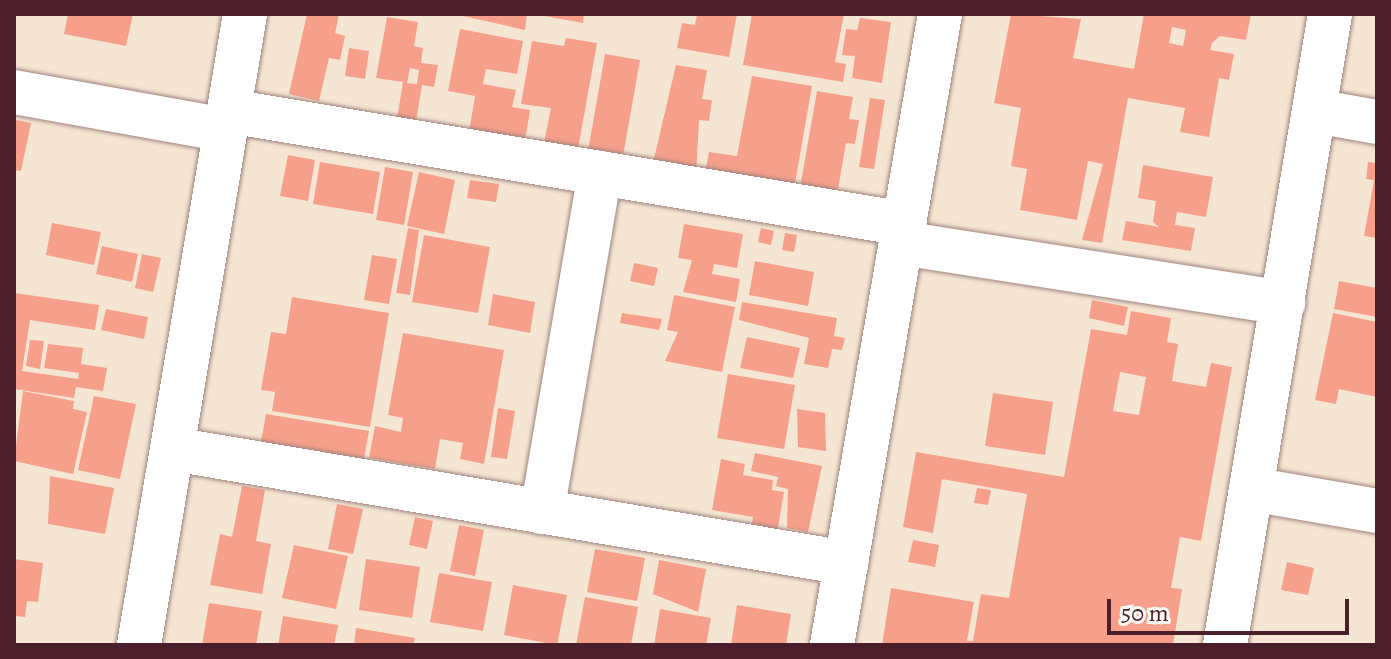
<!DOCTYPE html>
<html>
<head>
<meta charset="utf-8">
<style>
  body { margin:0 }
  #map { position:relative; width:1391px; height:659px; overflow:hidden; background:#f5e6d3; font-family:Alegreya,serif }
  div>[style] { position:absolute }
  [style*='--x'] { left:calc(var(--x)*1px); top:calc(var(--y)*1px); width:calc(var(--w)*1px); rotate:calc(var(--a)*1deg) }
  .building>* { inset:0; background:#f6a08b }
  .roads { filter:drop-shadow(0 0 2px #a0827f) drop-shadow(0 0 2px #a0827f) }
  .minor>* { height:44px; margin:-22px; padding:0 22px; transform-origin:22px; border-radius:22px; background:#fff }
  span { translate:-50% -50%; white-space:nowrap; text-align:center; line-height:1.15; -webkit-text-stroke:6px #f6f6f2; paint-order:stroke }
  .frame { position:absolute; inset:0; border:16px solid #4a1f2b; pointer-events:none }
  .scale { position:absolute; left:1107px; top:599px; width:242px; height:36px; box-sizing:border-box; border:4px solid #4a1f2b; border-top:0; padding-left:10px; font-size:24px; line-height:28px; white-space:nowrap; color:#4a1f2b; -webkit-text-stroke:6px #f6f6f2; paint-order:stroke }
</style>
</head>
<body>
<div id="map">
  <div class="building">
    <div style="clip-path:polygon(68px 14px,133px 14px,126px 46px,64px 34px)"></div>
    <div style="clip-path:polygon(307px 14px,339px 14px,335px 33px,345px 36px,340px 60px,329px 58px,319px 101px,289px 94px)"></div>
    <div style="clip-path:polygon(454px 14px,527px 14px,525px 30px)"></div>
    <div style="clip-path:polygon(533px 14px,584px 14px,583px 23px)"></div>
    <div style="clip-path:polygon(697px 14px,737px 14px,729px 57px,677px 48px,682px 23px,695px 25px)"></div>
    <div style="clip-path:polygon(752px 14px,844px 14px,835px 62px,846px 64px,843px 82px,743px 65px)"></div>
    <div style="clip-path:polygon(evenodd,1011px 14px,1081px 19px,1073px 58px,1134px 69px,1144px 14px,1251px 14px,1246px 40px,1220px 36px,1212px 43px,1210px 50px,1234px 54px,1229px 80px,1219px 78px,1209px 137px,1180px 132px,1185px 108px,1128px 98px,1102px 243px,1082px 240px,1103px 164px,1088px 161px,1077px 220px,1020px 210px,1027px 169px,1011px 166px,1021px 108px,994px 103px,1011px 14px,1172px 27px,1186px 30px,1183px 46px,1169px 43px,1172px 27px)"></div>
    <div style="clip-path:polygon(evenodd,387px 17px,418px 22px,414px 46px,423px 48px,421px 63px,438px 65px,434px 87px,422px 85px,416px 122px,397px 119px,403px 82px,376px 78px,387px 17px,410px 68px,419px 70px,417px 84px,407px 83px,410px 68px)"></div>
    <div style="clip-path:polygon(860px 18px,891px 22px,882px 83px,852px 78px,855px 56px,842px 55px,846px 29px,857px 30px)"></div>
    <div style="clip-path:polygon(460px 29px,523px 41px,517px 74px,486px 69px,483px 84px,516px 90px,512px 107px,530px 110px,525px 141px,469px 132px,475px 96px,448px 91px)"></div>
    <div style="clip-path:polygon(566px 38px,597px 43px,578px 149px,544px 143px,551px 108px,521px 104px,532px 41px,564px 46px)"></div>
    <div style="clip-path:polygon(349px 48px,369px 51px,365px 79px,345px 76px)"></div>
    <div style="clip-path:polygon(605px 54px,640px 60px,623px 156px,588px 151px)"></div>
    <div style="clip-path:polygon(676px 65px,707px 70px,702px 99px,712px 100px,709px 121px,699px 120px,696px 174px,652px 167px)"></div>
    <div style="clip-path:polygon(752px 76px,812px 86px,794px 189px,705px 173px,709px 152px,737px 156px)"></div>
    <div style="clip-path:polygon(817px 91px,853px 97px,849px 119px,859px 120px,855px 144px,846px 143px,837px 195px,800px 188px)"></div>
    <div style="clip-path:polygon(870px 98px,885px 100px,874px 169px,859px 167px)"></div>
    <div style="clip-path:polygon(16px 120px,31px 123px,21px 171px,14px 170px)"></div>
    <div style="clip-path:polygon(288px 155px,315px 160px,308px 201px,280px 196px)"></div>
    <div style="clip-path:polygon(320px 162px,380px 172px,373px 214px,313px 204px)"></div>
    <div style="clip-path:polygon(1368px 162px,1377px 163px,1377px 238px,1364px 236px,1374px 180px,1366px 179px)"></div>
    <div style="clip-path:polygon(1143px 165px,1213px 177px,1206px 217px,1177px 212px,1175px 225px,1195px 228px,1191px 251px,1122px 240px,1126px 221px,1159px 227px,1153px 222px,1156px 201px,1138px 198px)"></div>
    <div style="clip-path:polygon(385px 167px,413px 172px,404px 225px,376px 220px)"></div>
    <div style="clip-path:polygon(419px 172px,455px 180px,444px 234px,407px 226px)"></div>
    <div style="clip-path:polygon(470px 180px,499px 184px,496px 202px,467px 198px)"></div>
    <div style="clip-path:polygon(52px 223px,101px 232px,94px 265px,46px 255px)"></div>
    <div style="clip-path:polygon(684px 224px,743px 234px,737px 268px,714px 264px,712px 274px,740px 279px,736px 302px,683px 292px,692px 260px,678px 258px)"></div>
    <div style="clip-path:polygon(408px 228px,419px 230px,410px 295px,396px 293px)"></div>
    <div style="clip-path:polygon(761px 228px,774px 231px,771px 245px,758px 242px)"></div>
    <div style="clip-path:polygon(785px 233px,797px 235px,794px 252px,782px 250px)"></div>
    <div style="clip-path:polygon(424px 235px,490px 247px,478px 313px,412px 302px)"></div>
    <div style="clip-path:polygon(102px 246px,138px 254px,132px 282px,96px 274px)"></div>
    <div style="clip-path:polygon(142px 254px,161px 258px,153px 292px,135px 288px)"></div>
    <div style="clip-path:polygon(372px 255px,397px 259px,389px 304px,364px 300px)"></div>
    <div style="clip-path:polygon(755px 261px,814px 272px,808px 306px,749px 295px)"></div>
    <div style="clip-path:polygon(634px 263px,658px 268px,654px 286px,630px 281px)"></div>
    <div style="clip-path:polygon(1339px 281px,1377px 288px,1377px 317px,1334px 309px)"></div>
    <div style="clip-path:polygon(14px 293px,99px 305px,95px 330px,30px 320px,22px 371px,78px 379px,79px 373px,44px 368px,48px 344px,83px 348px,81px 364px,107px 368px,103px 391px,76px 387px,74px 398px,14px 389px)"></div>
    <div style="clip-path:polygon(493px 294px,535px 302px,530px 333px,488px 325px)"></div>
    <div style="clip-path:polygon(674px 295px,735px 307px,722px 372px,665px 361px,678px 332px,667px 330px)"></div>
    <div style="clip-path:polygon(292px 297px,389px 313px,370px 427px,272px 411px,275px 392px,261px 390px,271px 332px,286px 334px)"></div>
    <div style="clip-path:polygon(1092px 300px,1128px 307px,1124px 326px,1089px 318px)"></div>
    <div style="clip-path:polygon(742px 302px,837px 318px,834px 336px,845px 338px,842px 350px,832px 349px,828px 368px,804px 364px,809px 338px,739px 320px)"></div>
    <div style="clip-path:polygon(106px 309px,148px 317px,144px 339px,101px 330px)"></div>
    <div style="clip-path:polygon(evenodd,1131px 311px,1171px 318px,1167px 342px,1178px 344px,1172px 381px,1206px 387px,1211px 363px,1232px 367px,1201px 541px,1180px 537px,1171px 588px,1182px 589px,1173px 645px,882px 645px,891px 588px,974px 602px,967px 641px,973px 641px,981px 594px,1009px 598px,1027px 494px,942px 479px,933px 533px,903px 527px,916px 452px,1064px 477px,1091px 329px,1127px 335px,1131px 311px,1120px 372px,1146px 377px,1139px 415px,1113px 411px,1120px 372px)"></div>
    <div style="clip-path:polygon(622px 313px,662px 319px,659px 330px,620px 323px)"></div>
    <div style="clip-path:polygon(1333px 313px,1377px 322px,1377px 397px,1339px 389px,1336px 404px,1315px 400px)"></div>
    <div style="clip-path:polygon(403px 333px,504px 350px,484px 464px,460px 459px,463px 443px,440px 439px,435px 469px,369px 458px,375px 426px,401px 432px,403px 418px,388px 415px)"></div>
    <div style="clip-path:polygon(747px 337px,800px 348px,793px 378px,740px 368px)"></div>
    <div style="clip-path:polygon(30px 340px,44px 341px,40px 369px,26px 366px)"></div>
    <div style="clip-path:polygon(728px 374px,795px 385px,784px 449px,717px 438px)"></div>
    <div style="clip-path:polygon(23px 391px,74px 401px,73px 409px,87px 412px,73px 474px,14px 461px)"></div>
    <div style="clip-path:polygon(993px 393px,1053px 402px,1045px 455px,985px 446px)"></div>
    <div style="clip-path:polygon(94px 396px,136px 404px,120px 479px,78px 470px)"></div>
    <div style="clip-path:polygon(498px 408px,515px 411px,507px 459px,491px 457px)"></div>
    <div style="clip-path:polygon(797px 409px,825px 413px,826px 451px,798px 447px)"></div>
    <div style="clip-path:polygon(266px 414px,369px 431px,364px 459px,261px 442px)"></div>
    <div style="clip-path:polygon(755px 453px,822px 466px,808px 532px,787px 528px,788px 489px,776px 486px,778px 477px,751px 471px)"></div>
    <div style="clip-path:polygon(721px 459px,745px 464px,743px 475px,773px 480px,772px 490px,784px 492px,777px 533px,751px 528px,753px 517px,712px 510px)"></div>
    <div style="clip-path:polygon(50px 476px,114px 488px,105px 534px,48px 524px)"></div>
    <div style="clip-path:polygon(242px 486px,265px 490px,256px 541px,271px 544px,262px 594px,210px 585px,220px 534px,232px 537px)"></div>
    <div style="clip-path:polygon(977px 488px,991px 490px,988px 505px,974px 503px)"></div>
    <div style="clip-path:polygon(337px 504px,363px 509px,353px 554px,328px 549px)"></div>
    <div style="clip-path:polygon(415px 517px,433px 521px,427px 549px,409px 545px)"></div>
    <div style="clip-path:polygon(459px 525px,484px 530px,475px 576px,450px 571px)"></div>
    <div style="clip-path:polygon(913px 540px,939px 545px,935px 567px,908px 562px)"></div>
    <div style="clip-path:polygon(294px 545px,348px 556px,336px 609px,282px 598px)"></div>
    <div style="clip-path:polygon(595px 549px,645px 558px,637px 601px,587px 592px)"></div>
    <div style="clip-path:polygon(14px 559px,43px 563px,38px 602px,27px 601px,25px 617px,14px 616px)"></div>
    <div style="clip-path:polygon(366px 559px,420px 567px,412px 618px,359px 610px)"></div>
    <div style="clip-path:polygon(659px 560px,706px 569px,698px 612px,653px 594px)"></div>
    <div style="clip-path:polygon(1287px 562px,1314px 568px,1308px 595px,1281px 590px)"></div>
    <div style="clip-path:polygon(439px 573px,492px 582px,483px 631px,430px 622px)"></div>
    <div style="clip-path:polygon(513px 585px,567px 595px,557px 645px,504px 635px)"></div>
    <div style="clip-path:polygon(585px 597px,638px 607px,631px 645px,576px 645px)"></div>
    <div style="clip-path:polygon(209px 603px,262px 611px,256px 645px,202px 645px)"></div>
    <div style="clip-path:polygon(737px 605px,791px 614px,786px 645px,731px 645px)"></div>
    <div style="clip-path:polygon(660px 609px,711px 618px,706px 645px,654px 645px)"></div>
    <div style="clip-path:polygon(283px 616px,338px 625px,334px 645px,278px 645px)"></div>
    <div style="clip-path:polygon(356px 628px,415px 638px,413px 645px,354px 645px)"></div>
  </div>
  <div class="roads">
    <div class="minor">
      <div style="--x:14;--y:92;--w:215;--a:10.2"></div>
      <div style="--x:229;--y:111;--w:685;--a:9.49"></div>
      <div style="--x:1315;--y:111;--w:63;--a:10.1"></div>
      <div style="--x:901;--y:243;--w:387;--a:8.9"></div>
      <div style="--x:173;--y:449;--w:683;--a:9.61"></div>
      <div style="--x:1251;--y:489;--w:128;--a:9.9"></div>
      <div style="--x:542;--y:512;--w:344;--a:-80.3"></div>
      <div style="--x:139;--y:645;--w:640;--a:-80.46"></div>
      <div style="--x:832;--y:645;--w:640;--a:-80.29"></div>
      <div style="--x:1225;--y:645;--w:640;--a:-80.55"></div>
    </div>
  </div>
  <div class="frame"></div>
  <div class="scale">50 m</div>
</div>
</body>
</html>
